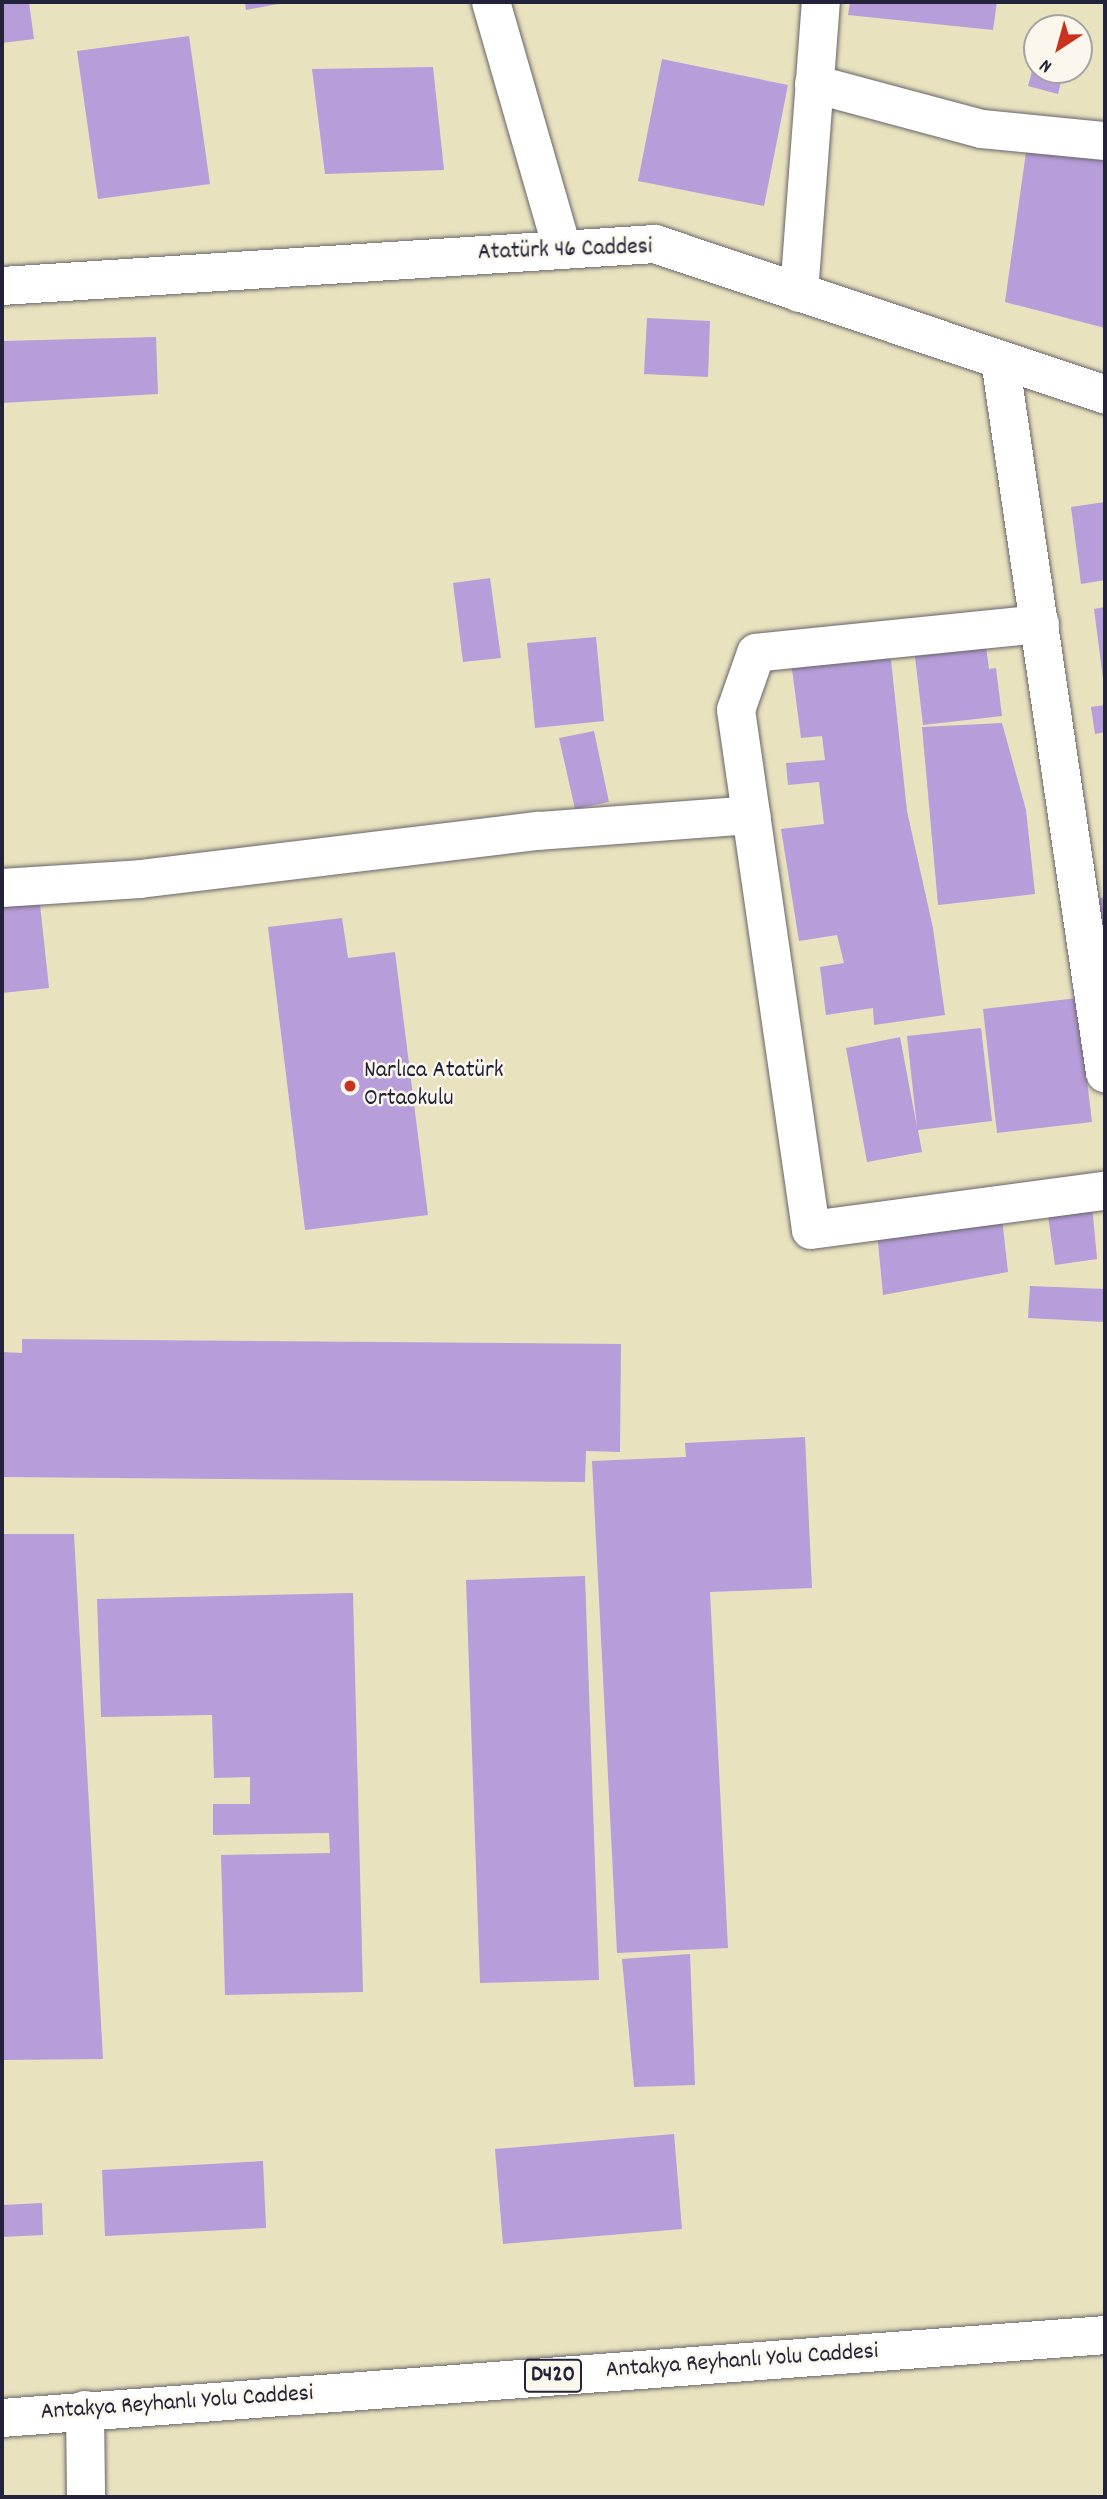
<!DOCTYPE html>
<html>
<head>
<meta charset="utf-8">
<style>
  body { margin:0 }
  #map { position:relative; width:1107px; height:2499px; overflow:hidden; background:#e9e2bf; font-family:Dekko,sans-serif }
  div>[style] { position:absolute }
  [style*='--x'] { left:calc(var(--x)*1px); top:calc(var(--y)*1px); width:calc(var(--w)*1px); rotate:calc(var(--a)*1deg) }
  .building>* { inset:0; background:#b79dda }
  .roads { filter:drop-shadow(0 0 2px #686569) drop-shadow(0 0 2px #686569) }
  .minor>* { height:38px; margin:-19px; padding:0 19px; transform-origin:19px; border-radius:19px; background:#fff }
  .tertiary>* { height:38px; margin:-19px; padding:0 19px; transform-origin:19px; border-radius:19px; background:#fff }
  .primary>* { height:38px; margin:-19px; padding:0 19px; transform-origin:19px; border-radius:19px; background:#fff }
  .dots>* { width:19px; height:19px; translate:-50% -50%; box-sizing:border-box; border:4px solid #fbf7ec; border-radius:50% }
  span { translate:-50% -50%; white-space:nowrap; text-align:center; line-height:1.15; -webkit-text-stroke:5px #fbf7ec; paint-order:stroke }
  .shield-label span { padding:2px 5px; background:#fbf7ec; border:2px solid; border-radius:5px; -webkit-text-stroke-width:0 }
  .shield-label { font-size:23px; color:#22223b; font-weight:700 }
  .street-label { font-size:24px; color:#22223b }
  .poi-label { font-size:24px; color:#22223b }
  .left { translate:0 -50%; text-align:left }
  .frame { position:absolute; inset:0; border:4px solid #22223b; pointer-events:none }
  .north { position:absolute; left:1023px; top:14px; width:70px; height:70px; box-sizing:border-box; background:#fbf7ec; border:2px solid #a4a2a5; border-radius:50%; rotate:216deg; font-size:19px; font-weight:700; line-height:28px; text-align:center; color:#22223b }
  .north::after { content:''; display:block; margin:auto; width:24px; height:32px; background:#c8321e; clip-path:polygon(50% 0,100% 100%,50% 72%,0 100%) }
</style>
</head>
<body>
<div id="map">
  <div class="building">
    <div style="clip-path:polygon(2px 2px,29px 2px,34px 39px,2px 43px)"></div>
    <div style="clip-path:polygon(245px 2px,283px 2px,283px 3px,246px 10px)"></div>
    <div style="clip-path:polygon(850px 2px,997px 2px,993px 30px,848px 15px)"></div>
    <div style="clip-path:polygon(189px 36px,210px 184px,98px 199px,77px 51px)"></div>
    <div style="clip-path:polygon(1036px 56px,1037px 70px,1064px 70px,1058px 94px,1028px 86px)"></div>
    <div style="clip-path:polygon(662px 59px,788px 85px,764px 206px,638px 181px)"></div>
    <div style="clip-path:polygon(433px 67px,444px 170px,325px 174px,312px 69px)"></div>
    <div style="clip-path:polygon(1027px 145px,1105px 151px,1105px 328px,1005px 302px)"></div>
    <div style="clip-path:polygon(647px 318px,710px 321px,708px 377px,644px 374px)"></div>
    <div style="clip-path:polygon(156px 337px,158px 394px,2px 403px,2px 341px)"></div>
    <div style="clip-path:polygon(1105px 502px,1105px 580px,1081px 584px,1071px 507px)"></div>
    <div style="clip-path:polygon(490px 578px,501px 658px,463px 662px,453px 583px)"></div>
    <div style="clip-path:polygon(1105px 607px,1105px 686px,1104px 686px,1094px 609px)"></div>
    <div style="clip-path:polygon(984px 631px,989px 669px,996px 668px,1002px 716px,923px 725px,913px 640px)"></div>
    <div style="clip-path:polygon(596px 637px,604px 721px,535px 728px,527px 643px)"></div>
    <div style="clip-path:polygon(889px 641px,907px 811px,933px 928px,945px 1015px,874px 1025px,873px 1008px,826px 1015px,820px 967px,844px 963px,837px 935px,799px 941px,781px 829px,824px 824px,819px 782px,788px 785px,786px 763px,825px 760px,822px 736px,801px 738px,790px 654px)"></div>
    <div style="clip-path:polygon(1105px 705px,1105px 732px,1095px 734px,1091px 707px)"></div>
    <div style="clip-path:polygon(1002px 723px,1026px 810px,1035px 894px,938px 905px,922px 727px)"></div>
    <div style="clip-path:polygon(594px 731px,609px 802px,575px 809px,559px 738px)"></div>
    <div style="clip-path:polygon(39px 895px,49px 988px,2px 993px,2px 898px)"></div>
    <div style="clip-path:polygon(1105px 897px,1105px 962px,1093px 900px)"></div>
    <div style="clip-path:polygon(342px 918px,348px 958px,395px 952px,428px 1215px,305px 1230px,268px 927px)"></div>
    <div style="clip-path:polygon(1077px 998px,1092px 1122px,997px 1133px,983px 1009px)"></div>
    <div style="clip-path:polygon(981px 1028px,992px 1121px,918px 1130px,922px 1152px,867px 1162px,846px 1048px,900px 1037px,917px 1127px,907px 1036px)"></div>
    <div style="clip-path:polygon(1092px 1205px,1097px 1259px,1055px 1265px,1047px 1209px)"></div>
    <div style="clip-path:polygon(1002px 1218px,1008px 1272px,883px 1295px,877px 1232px)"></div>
    <div style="clip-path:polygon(1030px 1286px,1105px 1289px,1105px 1322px,1028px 1318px)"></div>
    <div style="clip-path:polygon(22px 1339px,621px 1344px,620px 1452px,586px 1451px,585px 1482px,2px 1477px,2px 1352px,22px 1353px)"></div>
    <div style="clip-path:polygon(805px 1437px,812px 1588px,710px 1592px,728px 1948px,617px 1953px,592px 1461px,686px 1457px,685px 1443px)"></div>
    <div style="clip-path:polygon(2px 1534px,74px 1534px,103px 2059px,2px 2060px)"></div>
    <div style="clip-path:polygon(585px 1576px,599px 1980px,480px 1983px,466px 1580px)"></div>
    <div style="clip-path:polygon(353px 1593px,363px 1992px,225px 1995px,221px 1855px,330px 1853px,329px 1833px,213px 1835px,213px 1804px,250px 1804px,250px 1777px,214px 1778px,212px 1715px,101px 1717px,97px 1599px)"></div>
    <div style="clip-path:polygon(690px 1954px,695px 2085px,634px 2087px,622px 1959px)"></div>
    <div style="clip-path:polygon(674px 2134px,682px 2229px,503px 2244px,495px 2149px)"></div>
    <div style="clip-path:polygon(263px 2161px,266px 2228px,105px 2236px,102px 2170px)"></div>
    <div style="clip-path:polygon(42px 2203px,43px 2235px,2px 2237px,2px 2205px)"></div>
  </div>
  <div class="roads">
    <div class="minor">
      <div style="--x:491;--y:2;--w:256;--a:73.9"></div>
      <div style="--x:814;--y:84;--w:174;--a:15"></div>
      <div style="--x:982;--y:129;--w:124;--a:5.6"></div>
      <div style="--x:799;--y:293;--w:292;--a:-85.7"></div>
      <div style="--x:1000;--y:360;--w:721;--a:81.62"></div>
      <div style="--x:1040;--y:624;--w:285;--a:174.2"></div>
      <div style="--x:756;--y:653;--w:60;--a:109.3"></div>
      <div style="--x:736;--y:710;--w:525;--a:81.79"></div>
      <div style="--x:811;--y:1230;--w:297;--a:-7.6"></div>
      <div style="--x:2;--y:888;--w:138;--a:-3.7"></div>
      <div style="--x:140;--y:879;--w:402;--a:-6.9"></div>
      <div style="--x:539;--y:831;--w:213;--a:-4.3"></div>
      <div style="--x:85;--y:2410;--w:87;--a:89.3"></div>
    </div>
    <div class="tertiary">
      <div style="--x:2;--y:286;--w:654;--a:-3.68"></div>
      <div style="--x:655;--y:244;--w:475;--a:18.5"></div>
    </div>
    <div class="primary">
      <div style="--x:2;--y:2418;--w:1106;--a:-4.3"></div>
    </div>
  </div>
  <div class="dots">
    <div style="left:350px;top:1086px;background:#c8321e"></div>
  </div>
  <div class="shield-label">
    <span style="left:553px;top:2376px">D420</span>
  </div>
  <div class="street-label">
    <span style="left:565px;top:251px;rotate:-2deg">Atatürk 46 Caddesi</span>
    <span style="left:742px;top:2362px;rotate:-4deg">Antakya Reyhanlı Yolu Caddesi</span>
    <span style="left:177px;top:2404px;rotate:-4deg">Antakya Reyhanlı Yolu Caddesi</span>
  </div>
  <div class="poi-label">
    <span class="left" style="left:364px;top:1086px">Narlıca Atatürk<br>Ortaokulu</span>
  </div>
  <div class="frame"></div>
  <div class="north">N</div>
</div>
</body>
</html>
